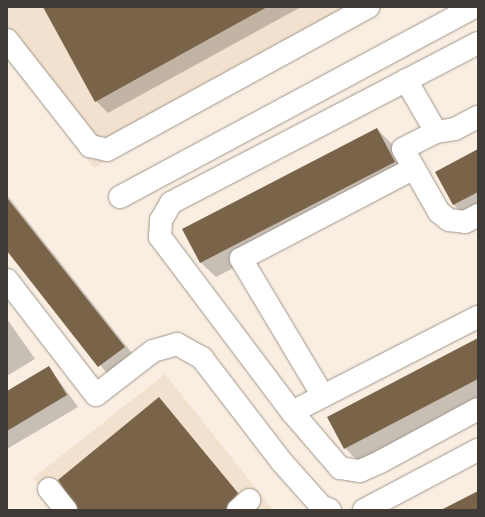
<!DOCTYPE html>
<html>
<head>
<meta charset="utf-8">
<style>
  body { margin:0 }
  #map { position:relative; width:485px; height:517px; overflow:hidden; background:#f9eee1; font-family:"Nunito Sans",sans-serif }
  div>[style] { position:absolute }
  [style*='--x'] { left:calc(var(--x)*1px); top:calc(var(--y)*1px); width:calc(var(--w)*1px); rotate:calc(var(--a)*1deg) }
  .built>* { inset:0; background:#f2e1cf }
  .shadow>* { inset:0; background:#0003 }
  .building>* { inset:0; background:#796349 }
  .roads { filter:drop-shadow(0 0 1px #9f9589) drop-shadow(0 0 1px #9f9589) }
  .minor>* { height:22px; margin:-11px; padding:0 11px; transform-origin:11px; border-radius:11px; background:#fff }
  span { translate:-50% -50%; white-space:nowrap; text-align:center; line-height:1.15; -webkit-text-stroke:4px #f9eee1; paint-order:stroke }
  .frame { position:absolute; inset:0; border:8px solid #3f3a35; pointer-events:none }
</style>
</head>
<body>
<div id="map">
  <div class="built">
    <div style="clip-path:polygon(7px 7px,386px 7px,94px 168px,7px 58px)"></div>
    <div style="clip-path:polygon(165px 374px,273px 510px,57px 510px,33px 478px)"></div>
  </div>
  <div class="shadow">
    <div style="clip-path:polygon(44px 7px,301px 7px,108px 113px,96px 101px)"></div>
    <div style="clip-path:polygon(377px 129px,392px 144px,409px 177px,216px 277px,200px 262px)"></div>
    <div style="clip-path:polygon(478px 150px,478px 215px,469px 220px,454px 205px,436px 173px)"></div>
    <div style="clip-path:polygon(7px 195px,139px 362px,114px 382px,7px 250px)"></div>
    <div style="clip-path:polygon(7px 319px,35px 359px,7px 376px)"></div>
    <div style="clip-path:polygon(478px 339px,478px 402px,360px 463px,345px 448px)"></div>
    <div style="clip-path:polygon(49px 367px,78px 407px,7px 449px,7px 392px)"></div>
    <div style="clip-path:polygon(159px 399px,249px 506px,245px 510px,78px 510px)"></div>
  </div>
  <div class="building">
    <div style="clip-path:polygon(43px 7px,267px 7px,95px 102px)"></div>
    <div style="clip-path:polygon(377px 128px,395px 162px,200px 263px,182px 229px)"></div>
    <div style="clip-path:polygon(478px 149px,478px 192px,453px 205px,435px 172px)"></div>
    <div style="clip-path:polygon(7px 198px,125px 347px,98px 367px,7px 251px)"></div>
    <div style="clip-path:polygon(478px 338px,478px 379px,344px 449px,327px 417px)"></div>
    <div style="clip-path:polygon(49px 366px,67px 395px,7px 431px,7px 391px)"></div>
    <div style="clip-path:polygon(159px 397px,238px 493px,226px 510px,78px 510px,58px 480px)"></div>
    <div style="clip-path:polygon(478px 491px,478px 510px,441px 510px)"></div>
  </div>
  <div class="roads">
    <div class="minor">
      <div style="--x:7;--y:40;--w:135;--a:51.9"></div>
      <div style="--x:90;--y:146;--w:17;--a:13"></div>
      <div style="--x:107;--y:150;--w:298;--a:-28.7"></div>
      <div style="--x:478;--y:43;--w:346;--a:152.5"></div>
      <div style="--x:171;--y:203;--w:20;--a:120"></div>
      <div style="--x:161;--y:220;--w:17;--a:93"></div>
      <div style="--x:160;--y:237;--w:219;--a:53"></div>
      <div style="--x:292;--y:412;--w:74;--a:49.4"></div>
      <div style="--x:340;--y:468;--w:20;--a:9"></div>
      <div style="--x:360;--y:471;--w:22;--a:-24"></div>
      <div style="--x:380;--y:462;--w:111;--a:-28.4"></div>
      <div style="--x:406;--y:80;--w:60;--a:60"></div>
      <div style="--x:436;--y:132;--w:37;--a:153"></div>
      <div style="--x:403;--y:149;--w:73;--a:60.3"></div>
      <div style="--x:439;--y:212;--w:13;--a:39"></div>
      <div style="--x:449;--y:220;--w:16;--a:7"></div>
      <div style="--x:465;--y:222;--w:15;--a:-28"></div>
      <div style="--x:436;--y:132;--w:19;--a:-9"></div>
      <div style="--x:455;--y:129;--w:26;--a:-28"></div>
      <div style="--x:120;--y:197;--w:403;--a:-28.2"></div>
      <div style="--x:7;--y:280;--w:145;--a:52.3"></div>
      <div style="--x:96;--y:395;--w:72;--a:-37.7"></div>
      <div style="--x:153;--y:351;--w:25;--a:-16"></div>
      <div style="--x:177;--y:344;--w:29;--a:29"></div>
      <div style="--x:202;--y:358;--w:130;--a:52.5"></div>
      <div style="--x:281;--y:461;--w:60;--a:48.4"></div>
      <div style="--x:321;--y:506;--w:10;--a:24"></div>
      <div style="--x:323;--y:396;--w:160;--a:-120.9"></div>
      <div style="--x:241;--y:259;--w:195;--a:-27.7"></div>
      <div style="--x:292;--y:412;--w:209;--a:-27.1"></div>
      <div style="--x:49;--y:489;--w:27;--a:51"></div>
      <div style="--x:238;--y:510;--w:15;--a:-42"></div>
      <div style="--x:364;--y:510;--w:129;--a:-27.8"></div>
    </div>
  </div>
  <div class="frame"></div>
</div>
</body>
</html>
